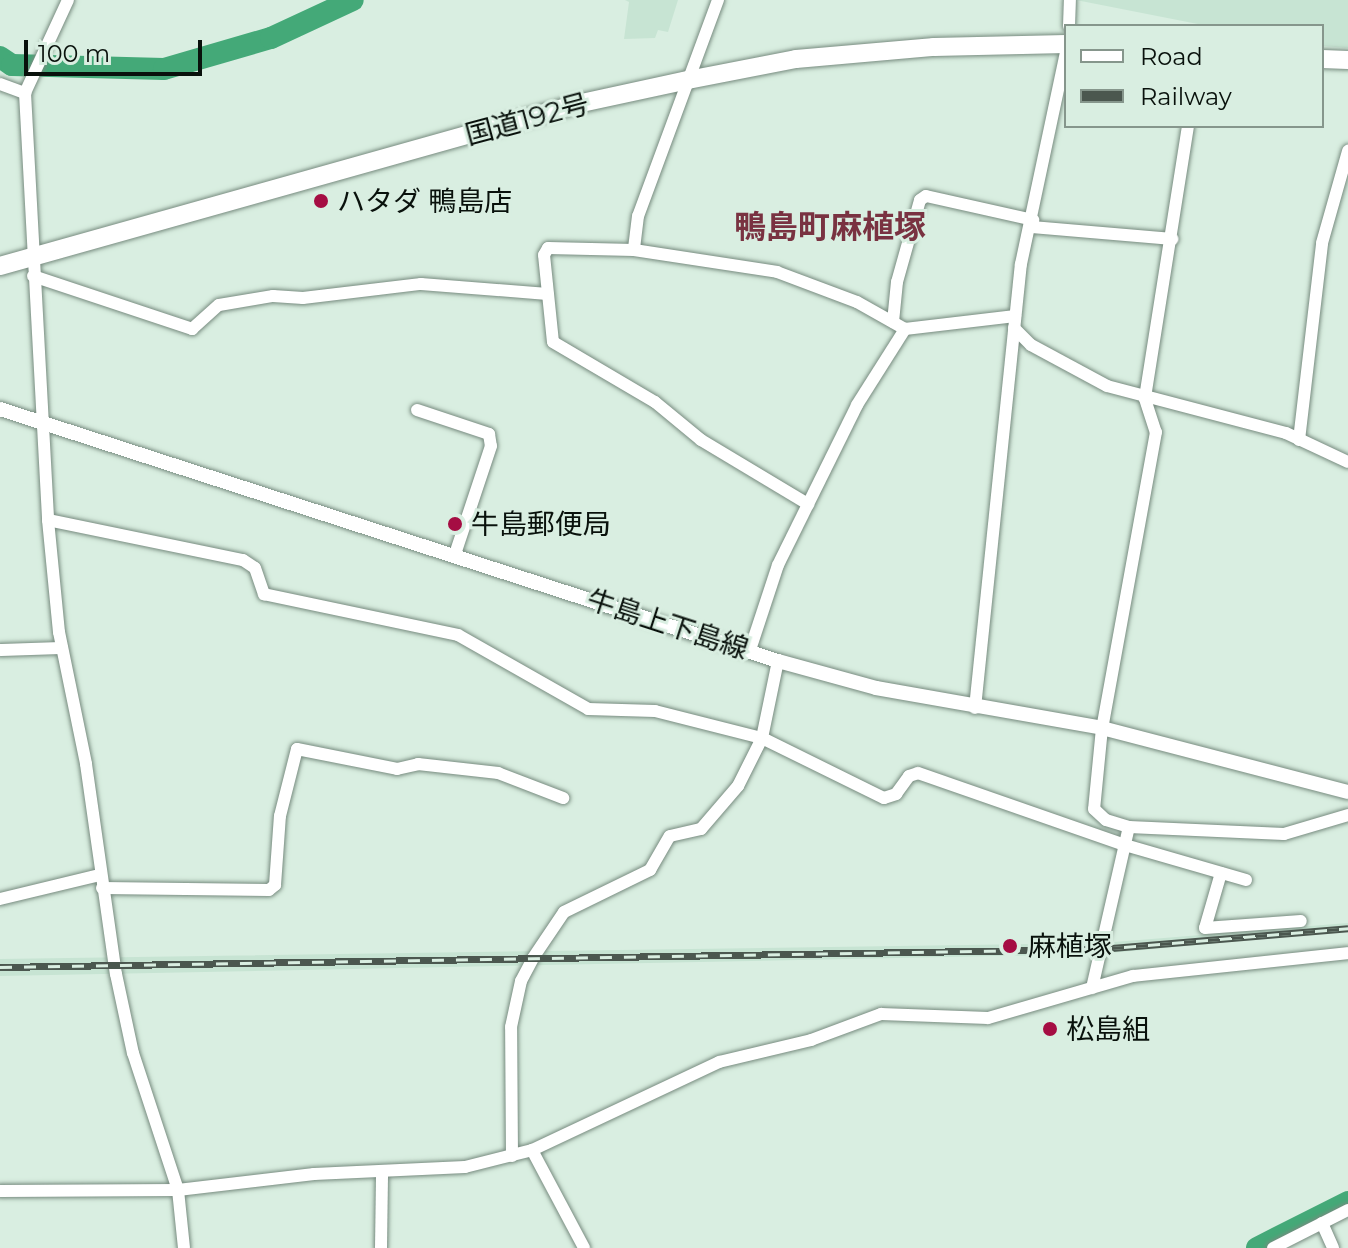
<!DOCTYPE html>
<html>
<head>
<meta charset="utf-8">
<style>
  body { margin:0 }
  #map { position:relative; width:1348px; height:1248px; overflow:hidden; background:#d9eee1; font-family:Montserrat,"Noto Sans JP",sans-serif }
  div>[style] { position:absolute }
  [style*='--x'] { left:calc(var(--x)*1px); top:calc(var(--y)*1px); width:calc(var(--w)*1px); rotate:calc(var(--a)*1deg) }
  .built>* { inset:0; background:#c7e4d3 }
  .river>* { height:22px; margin:-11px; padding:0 11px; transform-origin:11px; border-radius:11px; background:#44a978 }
  .roads { filter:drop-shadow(0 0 2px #778b7f) drop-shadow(0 0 2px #778b7f) }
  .minor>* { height:12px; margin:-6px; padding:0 6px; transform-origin:6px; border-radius:6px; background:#fff }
  .major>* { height:14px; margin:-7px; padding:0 7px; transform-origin:7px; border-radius:7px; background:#fff }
  .highway>* { height:18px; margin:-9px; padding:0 9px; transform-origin:9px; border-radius:9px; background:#fff }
  .rail>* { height:7px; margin-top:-3.5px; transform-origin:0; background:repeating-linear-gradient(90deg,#d9eee1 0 12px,#4b574f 0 24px); box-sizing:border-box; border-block:2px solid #4b574f }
  .dots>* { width:22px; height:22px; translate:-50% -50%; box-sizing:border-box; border:4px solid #d9eee1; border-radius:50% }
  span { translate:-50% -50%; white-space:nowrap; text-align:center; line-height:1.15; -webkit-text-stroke:6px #d9eee1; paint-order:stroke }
  .street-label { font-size:28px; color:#09110c }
  .poi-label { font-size:28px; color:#09110c }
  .left { translate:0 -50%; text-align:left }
  .quarter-label { font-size:32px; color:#793241; font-weight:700 }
  .legend { position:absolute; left:1064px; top:24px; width:260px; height:104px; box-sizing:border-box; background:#d9eee1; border:2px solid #86968c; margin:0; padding:10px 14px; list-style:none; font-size:24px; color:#09110c }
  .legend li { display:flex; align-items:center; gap:16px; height:40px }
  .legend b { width:40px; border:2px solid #86968c }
  .scale { position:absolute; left:24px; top:40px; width:178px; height:36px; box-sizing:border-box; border:4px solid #09110c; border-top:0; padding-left:10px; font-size:24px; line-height:28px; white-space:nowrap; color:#09110c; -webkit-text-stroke:6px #d9eee1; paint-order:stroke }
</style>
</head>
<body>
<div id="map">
  <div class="built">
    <div style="clip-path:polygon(625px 0,678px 0,668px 32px,658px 30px,655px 38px,624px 39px,629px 2px)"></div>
    <div style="clip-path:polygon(1076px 0,1348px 0,1348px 48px,1322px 46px,1322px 26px,1208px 26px)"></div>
    <div style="clip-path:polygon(1348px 923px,1348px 931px,1099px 954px,0 976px,0 959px,1102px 943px)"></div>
  </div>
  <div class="river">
    <div style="--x:0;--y:57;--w:14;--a:34"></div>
    <div style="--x:12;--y:65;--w:152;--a:1.5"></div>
    <div style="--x:164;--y:69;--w:111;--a:-16.2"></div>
    <div style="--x:271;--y:38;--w:90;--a:-24.9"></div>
    <div style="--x:1257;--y:1248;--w:102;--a:-26.8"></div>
  </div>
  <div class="roads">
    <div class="minor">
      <div style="--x:68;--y:0;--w:102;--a:114.8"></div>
      <div style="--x:25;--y:93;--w:428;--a:86.9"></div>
      <div style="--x:48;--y:520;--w:113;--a:84.4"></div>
      <div style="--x:59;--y:632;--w:135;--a:78.4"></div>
      <div style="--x:86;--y:764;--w:212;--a:81.9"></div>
      <div style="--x:116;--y:974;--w:81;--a:77.9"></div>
      <div style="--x:133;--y:1053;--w:144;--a:71.8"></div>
      <div style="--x:178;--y:1190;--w:58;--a:84.1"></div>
      <div style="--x:718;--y:0;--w:230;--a:110.3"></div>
      <div style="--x:638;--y:216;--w:34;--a:97"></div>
      <div style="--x:634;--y:250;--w:145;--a:8.7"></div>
      <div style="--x:777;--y:272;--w:85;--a:20.6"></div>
      <div style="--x:857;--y:302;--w:55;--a:29.4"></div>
      <div style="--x:905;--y:329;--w:111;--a:-6.7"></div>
      <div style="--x:1069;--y:26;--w:26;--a:-88"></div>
      <div style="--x:0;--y:84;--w:27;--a:20"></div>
      <div style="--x:1188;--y:126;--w:276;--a:99"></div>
      <div style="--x:1145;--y:399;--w:35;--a:72"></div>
      <div style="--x:1156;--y:432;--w:301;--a:100.3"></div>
      <div style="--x:1102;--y:728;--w:81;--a:95.6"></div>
      <div style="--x:1094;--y:809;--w:16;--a:43"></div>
      <div style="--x:1106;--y:820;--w:24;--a:17"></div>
      <div style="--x:1129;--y:827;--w:155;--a:2.6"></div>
      <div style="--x:1284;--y:834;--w:67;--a:-16.5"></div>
      <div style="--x:1032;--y:227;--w:141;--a:4.9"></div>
      <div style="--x:634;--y:250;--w:86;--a:-178.7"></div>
      <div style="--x:548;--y:248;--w:8;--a:120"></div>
      <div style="--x:544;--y:255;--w:87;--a:84.1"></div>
      <div style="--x:553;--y:342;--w:118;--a:30.5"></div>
      <div style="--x:655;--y:402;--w:60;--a:39.6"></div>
      <div style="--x:701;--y:440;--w:125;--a:30.9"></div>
      <div style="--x:33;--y:276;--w:168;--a:18.4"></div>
      <div style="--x:192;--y:329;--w:36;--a:-42"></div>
      <div style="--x:219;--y:305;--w:55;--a:-9.5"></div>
      <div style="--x:273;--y:296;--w:30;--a:4"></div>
      <div style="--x:303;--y:298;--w:119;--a:-6.8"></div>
      <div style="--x:421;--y:284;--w:127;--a:4.5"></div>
      <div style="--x:893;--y:322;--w:40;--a:-84.3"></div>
      <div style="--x:897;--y:282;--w:85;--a:-74.3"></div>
      <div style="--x:920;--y:200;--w:7;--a:-34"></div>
      <div style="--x:926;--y:196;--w:110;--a:12.6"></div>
      <div style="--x:1014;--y:328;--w:24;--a:45"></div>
      <div style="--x:1031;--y:345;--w:86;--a:28.3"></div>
      <div style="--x:1107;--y:386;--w:185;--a:14.7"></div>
      <div style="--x:1286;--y:433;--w:68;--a:25.1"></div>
      <div style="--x:417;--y:410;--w:76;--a:18.4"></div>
      <div style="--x:489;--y:434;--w:12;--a:81"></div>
      <div style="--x:491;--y:446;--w:114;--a:108.4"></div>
      <div style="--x:1299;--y:440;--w:198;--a:-83.3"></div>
      <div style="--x:1322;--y:243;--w:96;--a:-74.2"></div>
      <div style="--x:48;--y:520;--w:199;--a:11.6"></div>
      <div style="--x:243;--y:560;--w:14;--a:34"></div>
      <div style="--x:255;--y:568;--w:28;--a:71"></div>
      <div style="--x:264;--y:594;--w:198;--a:11.9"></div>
      <div style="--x:458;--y:635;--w:150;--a:29.6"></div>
      <div style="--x:588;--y:709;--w:67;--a:1.7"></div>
      <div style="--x:655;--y:711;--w:110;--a:14.2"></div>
      <div style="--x:762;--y:738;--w:136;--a:26.2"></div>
      <div style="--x:884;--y:798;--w:13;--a:-18"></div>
      <div style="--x:896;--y:794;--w:22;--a:-54"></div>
      <div style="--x:909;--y:776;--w:9;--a:-18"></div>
      <div style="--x:918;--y:773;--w:219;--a:19.2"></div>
      <div style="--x:1125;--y:845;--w:126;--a:16.1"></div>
      <div style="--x:0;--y:650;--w:62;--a:-1.8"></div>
      <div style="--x:750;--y:650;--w:89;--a:-71.8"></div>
      <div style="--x:778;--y:565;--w:178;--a:-63.7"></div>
      <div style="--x:857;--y:405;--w:90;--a:-57.7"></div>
      <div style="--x:975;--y:708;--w:446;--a:-84.1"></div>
      <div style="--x:1021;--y:264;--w:216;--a:-78"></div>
      <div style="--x:1221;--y:873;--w:57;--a:106.2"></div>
      <div style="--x:1205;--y:928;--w:96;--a:-4.2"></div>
      <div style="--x:102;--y:888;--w:167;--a:0.7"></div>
      <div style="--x:269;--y:890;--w:8;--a:-40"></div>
      <div style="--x:275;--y:885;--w:69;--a:-85.9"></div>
      <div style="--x:280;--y:816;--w:69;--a:-75.8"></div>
      <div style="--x:297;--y:749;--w:102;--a:11.3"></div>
      <div style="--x:397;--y:769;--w:22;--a:-13"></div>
      <div style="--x:418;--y:764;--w:81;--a:6.4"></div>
      <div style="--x:498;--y:773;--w:70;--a:21"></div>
      <div style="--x:0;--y:899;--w:103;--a:-13.5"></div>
      <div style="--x:1092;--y:988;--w:165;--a:-77.1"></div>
      <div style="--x:532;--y:1150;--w:111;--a:62"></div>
      <div style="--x:512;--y:1156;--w:129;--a:-90.4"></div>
      <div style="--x:511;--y:1027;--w:47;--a:-77.7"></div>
      <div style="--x:521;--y:981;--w:26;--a:-62"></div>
      <div style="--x:533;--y:958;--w:55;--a:-56"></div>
      <div style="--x:564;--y:912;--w:96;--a:-26"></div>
      <div style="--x:650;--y:870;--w:39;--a:-60"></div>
      <div style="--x:670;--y:836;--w:32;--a:-13"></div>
      <div style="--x:701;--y:829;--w:57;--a:-49.3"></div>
      <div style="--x:738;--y:786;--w:54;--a:-63.4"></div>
      <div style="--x:762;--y:738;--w:79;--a:-78.3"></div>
      <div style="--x:0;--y:1191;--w:178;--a:-0.3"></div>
      <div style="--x:178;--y:1190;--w:137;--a:-6.7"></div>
      <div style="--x:314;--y:1174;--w:151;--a:-2.7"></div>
      <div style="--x:465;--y:1167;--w:69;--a:-14.2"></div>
      <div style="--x:532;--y:1150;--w:207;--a:-25.2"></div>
      <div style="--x:719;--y:1062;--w:95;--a:-13.4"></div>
      <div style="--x:811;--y:1040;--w:75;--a:-20.4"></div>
      <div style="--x:881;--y:1014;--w:107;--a:2.1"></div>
      <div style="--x:988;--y:1018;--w:151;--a:-16.2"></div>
      <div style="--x:1133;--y:976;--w:216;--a:-6.1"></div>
      <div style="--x:1322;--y:1223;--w:27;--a:66"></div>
      <div style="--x:381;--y:1248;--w:76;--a:-89.2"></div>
      <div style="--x:1273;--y:1248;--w:84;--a:-26.9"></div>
    </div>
    <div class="major">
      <div style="--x:0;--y:409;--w:818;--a:17.95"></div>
      <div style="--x:778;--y:661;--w:102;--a:15.4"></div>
      <div style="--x:876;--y:688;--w:230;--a:10"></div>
      <div style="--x:1102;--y:728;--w:254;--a:14.6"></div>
    </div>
    <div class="highway">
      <div style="--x:1322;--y:59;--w:26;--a:2"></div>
      <div style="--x:0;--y:266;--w:599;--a:-15.68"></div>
      <div style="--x:577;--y:104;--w:114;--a:-12.2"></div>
      <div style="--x:688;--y:80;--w:110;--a:-11"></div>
      <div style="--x:796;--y:59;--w:139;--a:-5"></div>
      <div style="--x:934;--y:47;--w:132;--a:-1.3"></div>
    </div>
  </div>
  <div class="rail">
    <div style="--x:0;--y:967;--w:1100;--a:-0.94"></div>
    <div style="--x:1100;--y:949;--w:249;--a:-4.8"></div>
  </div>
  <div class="dots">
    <div style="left:321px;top:201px;background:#a50d43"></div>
    <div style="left:455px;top:524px;background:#a50d43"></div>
    <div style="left:1010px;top:946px;background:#a50d43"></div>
    <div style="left:1050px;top:1029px;background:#a50d43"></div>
  </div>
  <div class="street-label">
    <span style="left:527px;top:119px;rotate:-15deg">国道192号</span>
    <span style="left:668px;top:624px;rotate:18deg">牛島上下島線</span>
  </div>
  <div class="poi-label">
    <span class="left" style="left:337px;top:201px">ハタダ 鴨島店</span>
    <span class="left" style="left:471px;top:524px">牛島郵便局</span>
    <span class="left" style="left:1028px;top:946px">麻植塚</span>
    <span class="left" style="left:1066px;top:1029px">松島組</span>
  </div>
  <div class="quarter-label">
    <span style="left:830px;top:227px">鴨島町麻植塚</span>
  </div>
  <ul class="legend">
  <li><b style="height:10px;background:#fff"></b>Road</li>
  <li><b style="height:10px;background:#4b574f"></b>Railway</li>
  </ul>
  <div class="scale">100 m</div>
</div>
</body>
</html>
